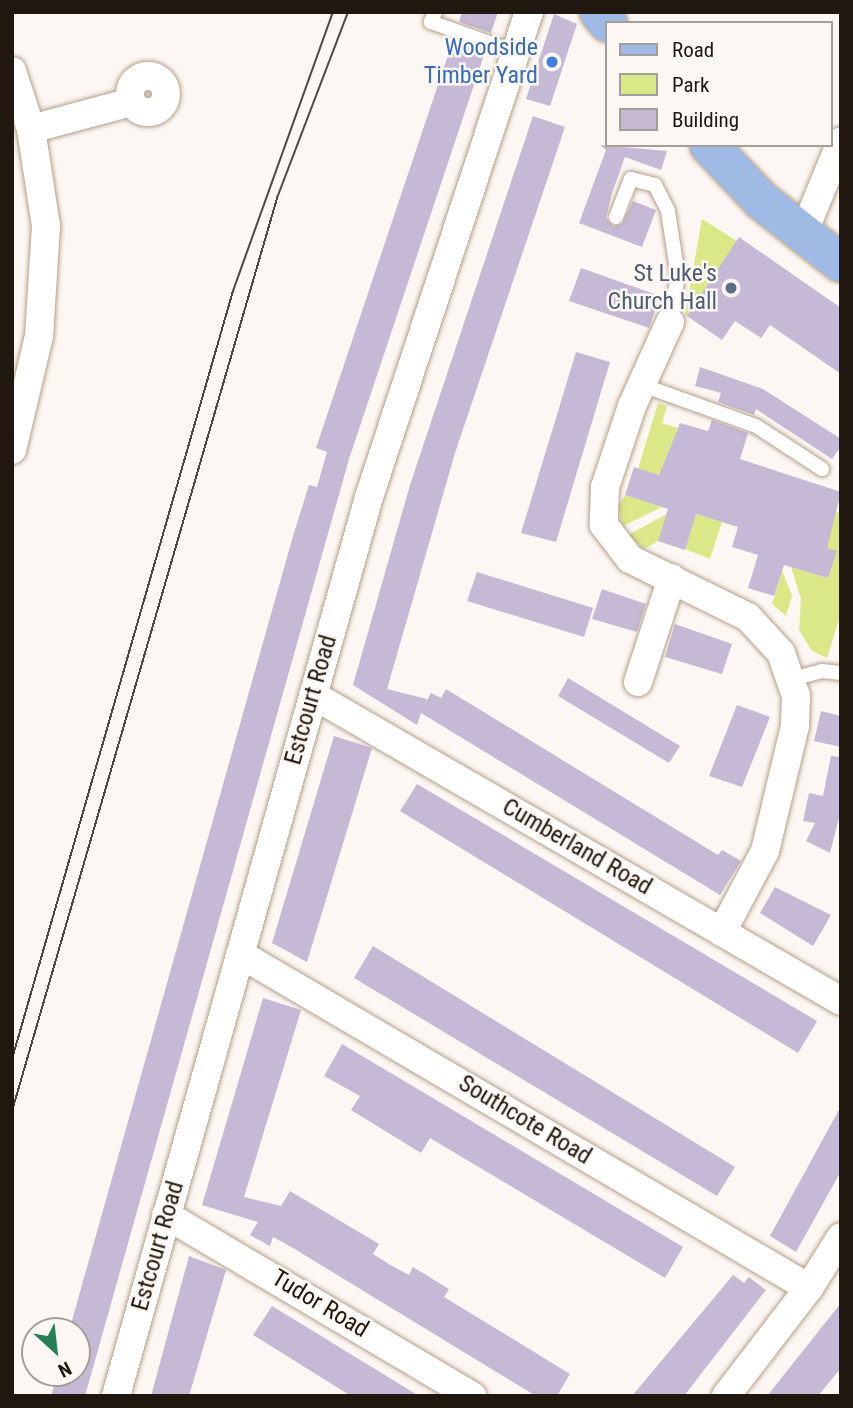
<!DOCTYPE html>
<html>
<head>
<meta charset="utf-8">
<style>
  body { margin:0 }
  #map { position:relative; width:853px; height:1408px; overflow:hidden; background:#fcf7f3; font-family:"Roboto Condensed",sans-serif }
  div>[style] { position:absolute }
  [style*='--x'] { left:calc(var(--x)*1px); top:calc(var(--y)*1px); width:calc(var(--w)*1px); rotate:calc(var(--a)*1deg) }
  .green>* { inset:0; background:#dbe888 }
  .building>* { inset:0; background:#c6b9d5 }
  .roads { filter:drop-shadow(0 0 2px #b49f88) drop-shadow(0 0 2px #b49f88) }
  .service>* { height:14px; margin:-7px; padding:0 7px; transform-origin:7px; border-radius:7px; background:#fff }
  .minor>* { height:28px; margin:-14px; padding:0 14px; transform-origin:14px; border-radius:14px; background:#fff }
  .minor>.ring { margin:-14px; padding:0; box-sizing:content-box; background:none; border:28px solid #fff; border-radius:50% }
  .primary>* { height:38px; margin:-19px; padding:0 19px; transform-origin:19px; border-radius:19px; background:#9fbbe5 }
  .tram>* { height:2px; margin:-1px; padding:0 1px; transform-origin:1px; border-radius:1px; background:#504941 }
  .dots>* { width:19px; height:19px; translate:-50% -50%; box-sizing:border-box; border:4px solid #fcf7f3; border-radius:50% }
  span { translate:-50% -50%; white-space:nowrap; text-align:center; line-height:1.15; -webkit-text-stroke:5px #fcf7f3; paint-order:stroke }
  .shop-label { font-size:24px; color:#366cbe }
  .right { translate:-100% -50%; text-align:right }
  .service-label { font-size:24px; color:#4e5e75 }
  .street-label { font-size:24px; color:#20180f }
  .frame { position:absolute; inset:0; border:14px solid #20180f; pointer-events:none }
  .legend { position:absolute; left:605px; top:21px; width:228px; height:126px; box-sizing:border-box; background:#fcf7f3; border:2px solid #a49e98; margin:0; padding:9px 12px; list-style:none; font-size:21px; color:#20180f }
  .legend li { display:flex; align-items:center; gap:14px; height:35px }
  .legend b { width:35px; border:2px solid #a49e98 }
  .north { position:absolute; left:21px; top:1317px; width:70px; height:70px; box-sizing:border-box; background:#fcf7f3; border:2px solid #a49e98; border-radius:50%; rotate:153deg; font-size:19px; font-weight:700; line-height:28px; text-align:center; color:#20180f }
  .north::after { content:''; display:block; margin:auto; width:24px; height:32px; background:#278054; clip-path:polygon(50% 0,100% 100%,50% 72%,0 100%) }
</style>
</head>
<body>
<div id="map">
  <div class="green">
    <div style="clip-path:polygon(702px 219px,737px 241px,687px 316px,685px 315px)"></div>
    <div style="clip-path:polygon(658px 403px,667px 406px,662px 423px,678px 428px,659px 475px,638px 469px)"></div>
    <div style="clip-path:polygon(625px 495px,662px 507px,623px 526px,618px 508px)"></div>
    <div style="clip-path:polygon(841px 505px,841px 613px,827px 658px,812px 651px,799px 630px,801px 599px,791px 567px,828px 578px,836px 551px,810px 543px,821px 508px,838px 513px)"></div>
    <div style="clip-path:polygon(667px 514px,658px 541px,644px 549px,628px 535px)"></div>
    <div style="clip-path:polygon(696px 514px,722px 522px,710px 559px,685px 549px)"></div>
    <div style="clip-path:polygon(782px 570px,792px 596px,786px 616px,772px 604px)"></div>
  </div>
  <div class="building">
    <div style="clip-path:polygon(462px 12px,498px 12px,491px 33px,459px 22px)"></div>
    <div style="clip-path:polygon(554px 14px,577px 24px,550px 106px,526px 99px)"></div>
    <div style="clip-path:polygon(453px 40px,485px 52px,349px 459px,85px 1396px,51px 1396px,58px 1373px,77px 1373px,77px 1331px,69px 1331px,293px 536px,309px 485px,317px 487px,327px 452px,316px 448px)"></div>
    <div style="clip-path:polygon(533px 116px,565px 127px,455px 453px,387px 689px,427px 699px,424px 706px,431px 693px,441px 698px,446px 689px,718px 855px,722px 850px,741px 861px,720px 895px,421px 713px,417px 725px,353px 685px,410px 485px)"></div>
    <div style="clip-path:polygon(600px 145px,667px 151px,661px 170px,625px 157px,612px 193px,606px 218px,613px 226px,622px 224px,633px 201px,656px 210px,642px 247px,579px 223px,606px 150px)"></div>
    <div style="clip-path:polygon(739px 237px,841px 308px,841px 374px,770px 325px,761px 338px,735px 321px,722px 340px,687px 316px)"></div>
    <div style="clip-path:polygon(581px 268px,660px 296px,649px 328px,569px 301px)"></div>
    <div style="clip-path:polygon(576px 352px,610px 362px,556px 542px,521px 533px)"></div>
    <div style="clip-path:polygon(700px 367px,763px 389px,841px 439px,841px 446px,832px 459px,756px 409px,754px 415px,718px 402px,721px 393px,695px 386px)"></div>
    <div style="clip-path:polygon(712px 420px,748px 433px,740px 459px,841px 492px,827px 548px,837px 551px,828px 578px,784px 565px,774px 596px,748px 588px,758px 555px,732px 547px,738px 527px,696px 514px,685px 550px,658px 541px,668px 509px,625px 495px,634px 467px,659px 475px,680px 423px,708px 431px)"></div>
    <div style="clip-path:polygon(477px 572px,593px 608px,584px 637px,467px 601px)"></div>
    <div style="clip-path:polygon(602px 589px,646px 604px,637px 632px,592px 619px)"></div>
    <div style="clip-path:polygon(675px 624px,732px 644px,722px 674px,665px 657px)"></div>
    <div style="clip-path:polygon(568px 678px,680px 746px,669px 763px,558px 696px)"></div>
    <div style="clip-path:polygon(737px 705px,770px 717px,742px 787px,709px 776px)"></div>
    <div style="clip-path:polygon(821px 711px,841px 716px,841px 747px,814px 741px)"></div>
    <div style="clip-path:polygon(334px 736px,372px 748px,307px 962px,272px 943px)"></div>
    <div style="clip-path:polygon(831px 756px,841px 757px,841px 810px,830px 853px,806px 841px,815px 823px,803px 821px,809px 793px,823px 796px)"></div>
    <div style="clip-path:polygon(417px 784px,817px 1021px,798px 1053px,400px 811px)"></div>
    <div style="clip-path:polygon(775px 887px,831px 915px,813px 946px,760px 913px)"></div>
    <div style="clip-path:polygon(373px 946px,735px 1167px,717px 1196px,354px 978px)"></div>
    <div style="clip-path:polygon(263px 998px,301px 1010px,244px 1197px,281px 1206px,290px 1191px,379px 1244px,373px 1254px,392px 1266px,409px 1275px,413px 1267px,449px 1289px,444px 1297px,570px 1374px,557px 1396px,536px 1396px,293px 1248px,273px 1237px,270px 1246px,250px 1235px,258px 1222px,202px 1205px)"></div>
    <div style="clip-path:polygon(342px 1044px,683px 1247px,665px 1278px,430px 1138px,421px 1153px,351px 1110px,360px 1096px,324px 1076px)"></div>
    <div style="clip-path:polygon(841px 1106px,841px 1171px,796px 1252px,770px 1236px)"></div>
    <div style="clip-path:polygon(189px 1256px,226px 1270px,189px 1396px,151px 1396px)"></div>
    <div style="clip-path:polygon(733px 1275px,744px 1283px,749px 1277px,766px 1290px,684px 1396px,632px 1396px)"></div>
    <div style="clip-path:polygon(841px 1303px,841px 1368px,818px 1396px,767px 1396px)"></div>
    <div style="clip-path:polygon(272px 1306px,295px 1320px,419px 1396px,351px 1396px,253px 1335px)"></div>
  </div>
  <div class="roads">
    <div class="service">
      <div style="--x:435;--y:12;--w:11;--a:112"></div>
      <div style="--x:431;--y:22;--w:89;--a:19.7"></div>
      <div style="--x:616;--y:217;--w:41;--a:-68.5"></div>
      <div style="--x:631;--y:179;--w:25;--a:14"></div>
      <div style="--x:655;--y:185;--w:29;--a:63"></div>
      <div style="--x:668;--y:211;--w:66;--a:81.3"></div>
      <div style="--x:678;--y:276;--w:47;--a:99.9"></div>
      <div style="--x:642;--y:385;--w:121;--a:19.8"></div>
      <div style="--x:756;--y:426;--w:79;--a:33.1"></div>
      <div style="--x:792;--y:679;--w:31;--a:-15"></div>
      <div style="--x:822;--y:671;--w:19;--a:6"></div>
    </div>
    <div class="minor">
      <div style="--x:12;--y:71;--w:61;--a:71.9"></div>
      <div style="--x:31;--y:129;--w:98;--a:81.2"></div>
      <div style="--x:46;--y:226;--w:110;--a:93.6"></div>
      <div style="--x:39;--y:336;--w:117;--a:103.3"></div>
      <div class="ring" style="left:130px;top:76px;width:8px;height:8px"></div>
      <div style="--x:31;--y:129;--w:104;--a:-15.1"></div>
      <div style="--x:803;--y:234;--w:100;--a:-67.6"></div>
      <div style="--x:670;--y:322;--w:92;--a:114.3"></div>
      <div style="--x:632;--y:406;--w:85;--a:108.4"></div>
      <div style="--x:605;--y:487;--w:38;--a:92"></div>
      <div style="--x:604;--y:525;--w:43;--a:52.6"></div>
      <div style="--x:630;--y:559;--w:131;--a:26.2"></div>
      <div style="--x:748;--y:617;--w:49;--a:47.5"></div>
      <div style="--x:781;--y:653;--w:46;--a:70.8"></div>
      <div style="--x:796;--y:696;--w:30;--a:92"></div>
      <div style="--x:795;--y:726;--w:129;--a:103.5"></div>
      <div style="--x:765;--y:851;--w:92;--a:118"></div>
      <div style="--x:638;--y:682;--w:109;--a:-71.9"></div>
      <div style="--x:313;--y:695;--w:610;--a:30.09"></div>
      <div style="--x:240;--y:954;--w:660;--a:30.41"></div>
      <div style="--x:166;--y:1215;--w:356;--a:30.6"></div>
      <div style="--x:116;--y:1396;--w:934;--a:-74.28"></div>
      <div style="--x:369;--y:497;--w:511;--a:-71.74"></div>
      <div style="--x:726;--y:1396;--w:136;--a:-52.5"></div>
      <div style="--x:809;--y:1288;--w:60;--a:-57.9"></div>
    </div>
    <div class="primary">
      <div style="--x:599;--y:12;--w:14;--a:51"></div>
      <div style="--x:709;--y:145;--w:77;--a:46.6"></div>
      <div style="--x:762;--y:201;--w:100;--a:38.1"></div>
    </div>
  </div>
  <div class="tram">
    <div style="--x:12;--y:1059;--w:799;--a:-73.95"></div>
    <div style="--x:233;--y:291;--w:296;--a:-70.3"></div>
    <div style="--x:12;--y:1111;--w:951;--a:-73.81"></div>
    <div style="--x:277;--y:198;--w:199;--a:-69.1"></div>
  </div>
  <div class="dots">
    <div style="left:552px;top:62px;background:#3f7fe0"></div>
    <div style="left:731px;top:288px;background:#5c6f8a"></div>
  </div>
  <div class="shop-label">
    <span class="right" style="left:538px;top:62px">Woodside<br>Timber Yard</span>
  </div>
  <div class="service-label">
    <span class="right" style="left:717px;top:288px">St Luke's<br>Church Hall</span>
  </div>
  <div class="street-label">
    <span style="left:311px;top:700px;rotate:-74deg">Estcourt Road</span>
    <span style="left:577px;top:847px;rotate:30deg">Cumberland Road</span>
    <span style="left:525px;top:1120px;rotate:31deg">Southcote Road</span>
    <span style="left:158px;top:1246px;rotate:-74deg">Estcourt Road</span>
    <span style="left:320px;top:1304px;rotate:31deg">Tudor Road</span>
  </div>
  <div class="frame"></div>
  <ul class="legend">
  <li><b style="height:9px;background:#9fbbe5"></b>Road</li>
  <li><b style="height:19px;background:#dbe888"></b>Park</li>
  <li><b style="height:19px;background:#c6b9d5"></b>Building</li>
  </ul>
  <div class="north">N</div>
</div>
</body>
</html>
